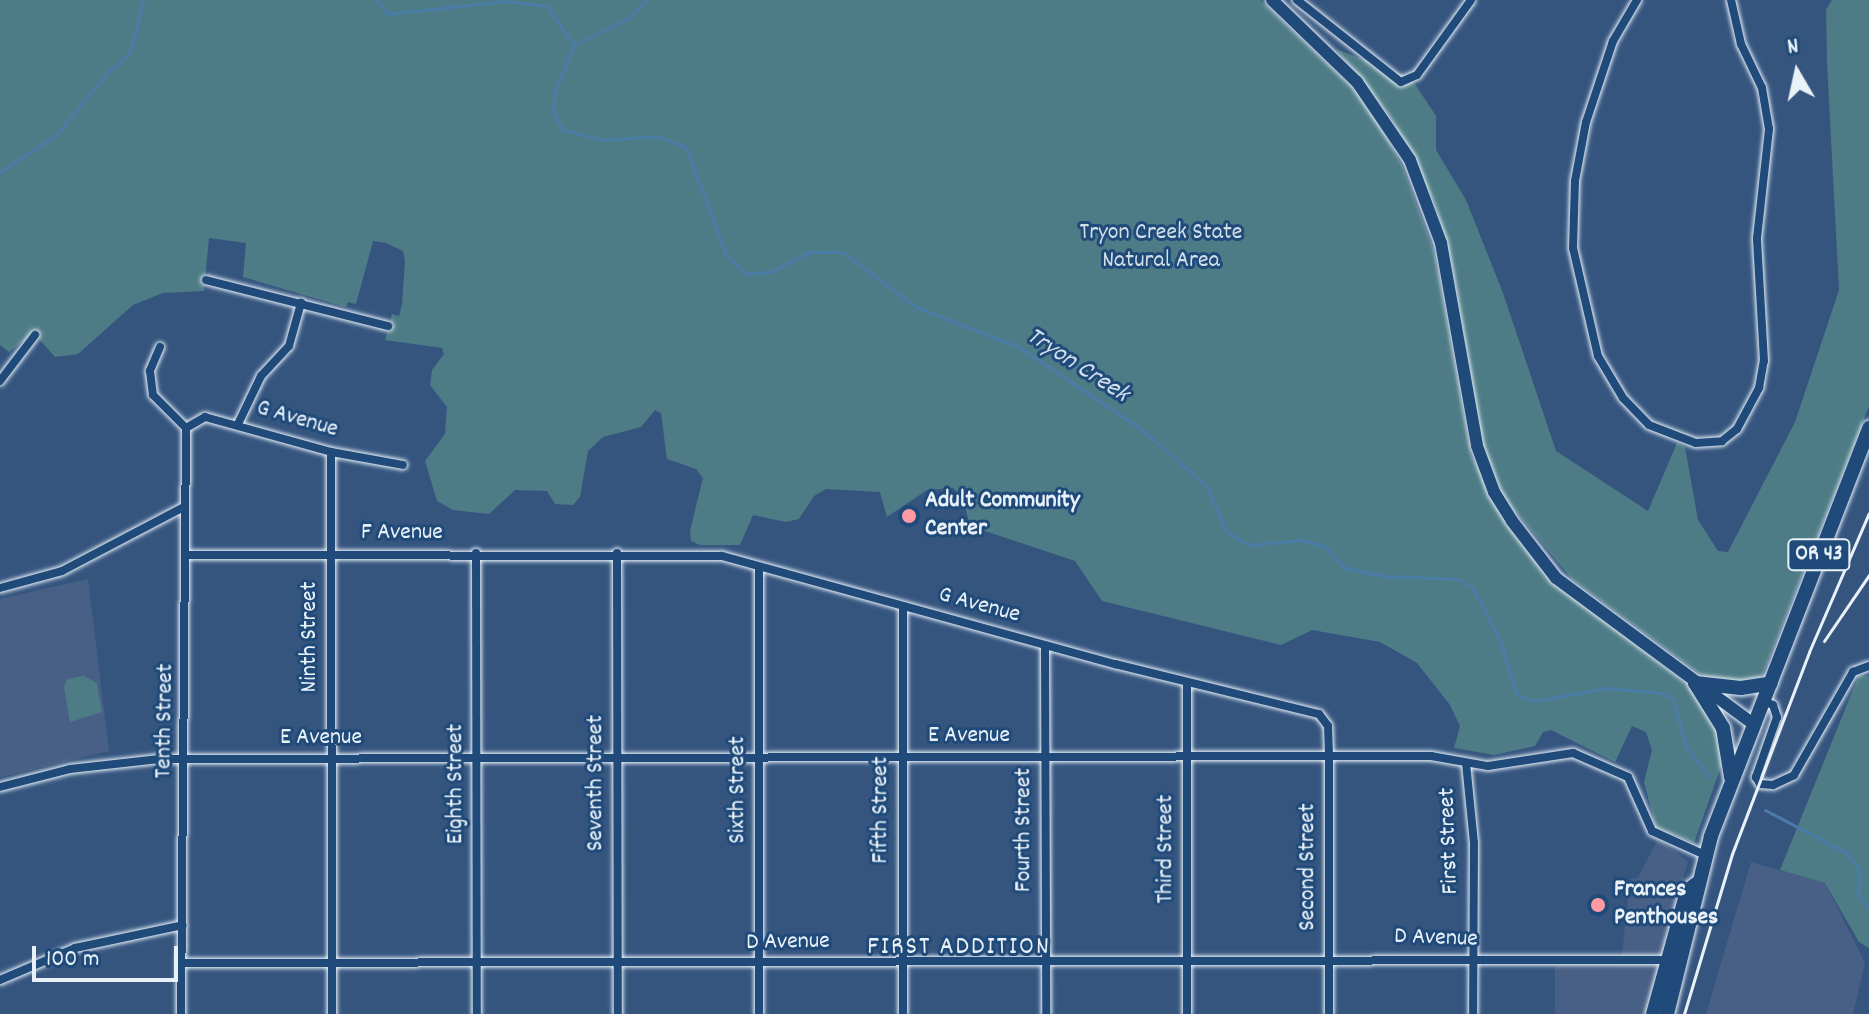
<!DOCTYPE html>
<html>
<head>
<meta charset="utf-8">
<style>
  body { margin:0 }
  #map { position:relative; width:1869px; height:1014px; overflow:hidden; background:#35557f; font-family:Dekko,sans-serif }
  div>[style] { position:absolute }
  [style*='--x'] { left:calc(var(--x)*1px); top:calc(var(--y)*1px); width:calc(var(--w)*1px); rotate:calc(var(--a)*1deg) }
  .built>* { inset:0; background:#486085 }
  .green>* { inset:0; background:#4e7c86 }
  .stream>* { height:3px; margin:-1.5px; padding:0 1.5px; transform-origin:1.5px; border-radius:1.5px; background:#4b7ca8 }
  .roads { filter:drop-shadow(0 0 2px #e8f1f8) drop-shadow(0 0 2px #e8f1f8) }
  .minor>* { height:8px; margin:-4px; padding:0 4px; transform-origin:4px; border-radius:4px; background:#1f4a7a }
  .secondary>* { height:12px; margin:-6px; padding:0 6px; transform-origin:6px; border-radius:6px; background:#1f4a7a }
  .primary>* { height:14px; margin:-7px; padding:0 7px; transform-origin:7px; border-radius:7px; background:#1f4a7a }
  .rail>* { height:3px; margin:-1.5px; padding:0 1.5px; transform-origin:1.5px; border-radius:1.5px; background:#e8f1f8 }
  .dots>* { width:22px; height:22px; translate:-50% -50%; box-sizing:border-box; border:4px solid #1f4a7a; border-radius:50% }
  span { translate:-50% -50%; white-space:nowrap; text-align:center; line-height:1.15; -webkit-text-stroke:6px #1f4a7a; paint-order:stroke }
  .shield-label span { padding:2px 6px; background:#1f4a7a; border:2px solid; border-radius:6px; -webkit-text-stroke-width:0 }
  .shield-label { font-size:22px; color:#e8f1f8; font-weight:700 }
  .park-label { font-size:24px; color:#d1dfe7 }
  .street-label { font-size:24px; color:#e8f1f8 }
  .poi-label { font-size:24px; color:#e8f1f8; font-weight:700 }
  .left { translate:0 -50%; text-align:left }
  .water-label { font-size:26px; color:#d0dfec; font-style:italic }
  .neighbourhood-label { font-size:26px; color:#e8f1f8; letter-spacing:2px }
  .north { position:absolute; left:1757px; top:32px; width:80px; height:80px; -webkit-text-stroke:6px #1f4a7a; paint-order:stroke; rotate:351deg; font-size:22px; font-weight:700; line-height:32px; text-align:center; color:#e8f1f8 }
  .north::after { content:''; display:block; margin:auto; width:28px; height:36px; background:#e8f1f8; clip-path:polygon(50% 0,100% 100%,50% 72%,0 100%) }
  .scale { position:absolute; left:32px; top:946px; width:146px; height:36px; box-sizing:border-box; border:4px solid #e8f1f8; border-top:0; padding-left:10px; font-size:24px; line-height:28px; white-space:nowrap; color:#e8f1f8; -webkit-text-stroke:6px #1f4a7a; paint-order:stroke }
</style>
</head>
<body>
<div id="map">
  <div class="built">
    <div style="clip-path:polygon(88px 579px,109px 751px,0 777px,0 599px)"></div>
    <div style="clip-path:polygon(1658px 839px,1688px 861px,1647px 1014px,1555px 1014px,1555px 965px,1621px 964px,1630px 879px,1638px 878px)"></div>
    <div style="clip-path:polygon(1751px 862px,1825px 883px,1865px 963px,1853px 1014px,1706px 1014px)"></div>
  </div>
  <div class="green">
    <div style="clip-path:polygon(0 0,1260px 0,1364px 99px,1402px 165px,1434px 251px,1471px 455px,1505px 520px,1557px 584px,1687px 685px,1713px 716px,1724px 758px,1694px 843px,1656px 827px,1644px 782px,1652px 750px,1646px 732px,1632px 726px,1615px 762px,1551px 730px,1543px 732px,1535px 746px,1494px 755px,1454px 748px,1460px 726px,1450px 705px,1417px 663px,1380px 642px,1312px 630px,1281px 645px,1102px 601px,1075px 561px,970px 526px,963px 499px,953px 488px,927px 490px,887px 517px,880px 492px,826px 489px,814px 496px,799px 519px,786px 522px,753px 515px,740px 545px,700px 545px,691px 541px,690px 531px,703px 478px,696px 469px,667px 459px,661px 413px,655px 410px,641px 427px,603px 437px,588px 451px,580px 497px,573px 505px,555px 504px,547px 491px,515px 490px,489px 514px,453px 510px,437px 501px,425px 461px,445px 434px,447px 407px,430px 385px,432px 370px,444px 354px,442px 348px,385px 340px,392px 314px,399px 316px,402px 304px,405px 261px,403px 251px,386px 243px,373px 241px,356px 304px,348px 302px,346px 307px,243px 277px,246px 243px,209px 238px,204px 291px,163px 293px,133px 305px,78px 354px,55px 357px,34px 333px,9px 352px,0 345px)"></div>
    <div style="clip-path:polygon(1832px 0,1869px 0,1869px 406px,1763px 674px,1755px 682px,1707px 679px,1572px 579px,1504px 498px,1483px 444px,1453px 269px,1436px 205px,1392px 119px,1336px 49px,1411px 78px,1436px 116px,1436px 150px,1466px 200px,1503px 293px,1556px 451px,1648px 511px,1677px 443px,1685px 447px,1698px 520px,1718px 551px,1728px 552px,1795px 422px,1839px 290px,1827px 63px,1826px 10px)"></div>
    <div style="clip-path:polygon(1859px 675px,1869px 676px,1869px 948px,1859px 942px,1825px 883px,1780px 870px)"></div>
    <div style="clip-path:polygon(84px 676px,97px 683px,102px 712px,70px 722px,64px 687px,67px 679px)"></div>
  </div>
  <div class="stream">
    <div style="--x:377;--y:0;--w:17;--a:54"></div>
    <div style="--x:387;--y:14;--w:119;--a:-6.3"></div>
    <div style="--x:505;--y:1;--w:42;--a:6.8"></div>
    <div style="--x:547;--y:6;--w:47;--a:55.3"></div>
    <div style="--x:574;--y:45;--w:50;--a:112.4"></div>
    <div style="--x:555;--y:91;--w:21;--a:95"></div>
    <div style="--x:553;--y:112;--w:21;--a:61"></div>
    <div style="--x:563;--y:130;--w:41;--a:14"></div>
    <div style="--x:603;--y:140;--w:54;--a:-4.2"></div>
    <div style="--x:657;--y:136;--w:31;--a:21"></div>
    <div style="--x:686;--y:147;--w:115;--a:69.7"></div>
    <div style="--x:726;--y:255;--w:28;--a:44"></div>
    <div style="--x:746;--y:274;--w:27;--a:-6"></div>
    <div style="--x:773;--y:271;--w:41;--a:-27.8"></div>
    <div style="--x:809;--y:252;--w:34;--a:0"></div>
    <div style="--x:843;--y:252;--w:91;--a:37"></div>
    <div style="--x:916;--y:307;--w:110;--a:21.2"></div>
    <div style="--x:1019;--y:347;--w:151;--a:33.9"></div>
    <div style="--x:1144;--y:431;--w:84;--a:41.6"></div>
    <div style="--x:1207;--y:487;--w:48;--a:66.6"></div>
    <div style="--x:1226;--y:531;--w:26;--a:32"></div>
    <div style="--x:1248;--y:545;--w:55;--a:-5.2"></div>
    <div style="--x:1303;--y:540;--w:24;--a:17"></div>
    <div style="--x:1326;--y:547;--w:28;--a:48"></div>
    <div style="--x:1345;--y:568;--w:40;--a:12"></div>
    <div style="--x:1384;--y:576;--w:74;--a:2.3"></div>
    <div style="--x:1458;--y:579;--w:16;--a:30"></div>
    <div style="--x:1472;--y:587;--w:60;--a:62.2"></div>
    <div style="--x:1500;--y:640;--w:58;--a:72.8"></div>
    <div style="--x:1517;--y:695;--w:19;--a:18"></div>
    <div style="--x:1535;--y:701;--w:73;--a:-10.2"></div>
    <div style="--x:1607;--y:688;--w:55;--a:5.2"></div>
    <div style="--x:1662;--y:693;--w:13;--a:29"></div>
    <div style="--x:1673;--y:699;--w:50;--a:74.8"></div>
    <div style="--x:1686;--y:747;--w:38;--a:51"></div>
    <div style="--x:574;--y:45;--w:59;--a:-26.1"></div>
    <div style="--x:627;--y:19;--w:27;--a:-45"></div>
    <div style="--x:0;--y:172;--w:66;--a:-33.2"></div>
    <div style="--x:55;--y:136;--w:83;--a:-50.4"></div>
    <div style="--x:108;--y:72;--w:29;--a:-41"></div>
    <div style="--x:130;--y:53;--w:55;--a:-76.2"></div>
    <div style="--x:1765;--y:810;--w:93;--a:27.7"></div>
    <div style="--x:1847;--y:853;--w:20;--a:53"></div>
    <div style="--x:1859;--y:869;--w:26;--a:92"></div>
    <div style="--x:1858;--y:895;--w:16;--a:47"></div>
  </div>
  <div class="roads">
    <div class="minor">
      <div style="--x:1297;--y:0;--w:132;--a:38.3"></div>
      <div style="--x:1401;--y:82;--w:17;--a:-24"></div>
      <div style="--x:1417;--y:75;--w:92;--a:-54.2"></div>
      <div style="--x:1637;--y:0;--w:48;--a:120.3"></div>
      <div style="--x:1613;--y:41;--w:85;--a:108.4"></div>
      <div style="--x:1586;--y:122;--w:60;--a:100.6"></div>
      <div style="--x:1575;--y:181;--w:67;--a:91.7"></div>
      <div style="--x:1573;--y:248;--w:111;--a:77"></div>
      <div style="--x:1598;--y:356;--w:49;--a:59.2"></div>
      <div style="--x:1623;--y:398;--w:37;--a:46"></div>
      <div style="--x:1649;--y:425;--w:50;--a:21"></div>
      <div style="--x:1696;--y:443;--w:26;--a:-4"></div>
      <div style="--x:1722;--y:441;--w:19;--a:-39"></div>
      <div style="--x:1737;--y:429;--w:47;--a:-61.8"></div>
      <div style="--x:1759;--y:388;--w:27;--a:-80"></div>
      <div style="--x:1764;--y:361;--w:123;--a:-93.3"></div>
      <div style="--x:1757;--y:238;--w:110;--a:-83.7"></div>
      <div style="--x:1769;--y:129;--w:42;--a:-99.7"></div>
      <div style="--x:1762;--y:88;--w:49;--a:-115.5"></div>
      <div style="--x:1741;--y:44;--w:45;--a:-102.8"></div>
      <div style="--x:206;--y:280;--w:188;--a:14.2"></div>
      <div style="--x:160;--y:347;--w:26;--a:113"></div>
      <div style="--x:150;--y:371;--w:24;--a:83"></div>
      <div style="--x:153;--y:395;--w:47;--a:45"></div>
      <div style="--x:0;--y:381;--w:58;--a:-52.7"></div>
      <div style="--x:238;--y:424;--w:53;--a:-64.4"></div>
      <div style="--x:261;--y:376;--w:41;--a:-47"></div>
      <div style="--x:289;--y:346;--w:45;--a:-74.4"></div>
      <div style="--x:186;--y:428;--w:22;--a:-30"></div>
      <div style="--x:205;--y:417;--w:131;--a:15.5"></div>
      <div style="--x:331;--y:452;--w:73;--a:10.2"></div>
      <div style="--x:331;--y:452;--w:562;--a:89.9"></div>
      <div style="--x:476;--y:553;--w:461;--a:89.9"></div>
      <div style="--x:617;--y:553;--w:461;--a:89.9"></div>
      <div style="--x:186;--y:555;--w:536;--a:0.11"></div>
      <div style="--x:722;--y:556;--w:408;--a:15.4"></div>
      <div style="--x:1115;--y:664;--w:210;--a:13.8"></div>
      <div style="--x:1319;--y:714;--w:15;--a:53"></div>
      <div style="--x:1328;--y:726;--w:30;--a:88"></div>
      <div style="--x:1329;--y:756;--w:258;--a:90"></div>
      <div style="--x:759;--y:567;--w:447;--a:90"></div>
      <div style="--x:0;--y:588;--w:64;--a:-15.3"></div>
      <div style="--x:62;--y:571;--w:136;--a:-27.7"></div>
      <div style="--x:903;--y:606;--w:408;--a:90"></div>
      <div style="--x:1045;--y:646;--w:368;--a:89.8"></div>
      <div style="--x:1187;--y:683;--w:331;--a:90"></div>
      <div style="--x:1764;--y:701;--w:10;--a:24"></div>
      <div style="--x:1773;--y:705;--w:13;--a:72"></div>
      <div style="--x:1777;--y:717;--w:64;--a:109.3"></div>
      <div style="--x:1756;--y:777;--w:8;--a:60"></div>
      <div style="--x:1760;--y:784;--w:13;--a:4"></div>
      <div style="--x:1773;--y:785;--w:23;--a:-25"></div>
      <div style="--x:1794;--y:775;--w:119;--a:-60.2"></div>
      <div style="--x:1853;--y:672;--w:17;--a:-21"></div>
      <div style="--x:1466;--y:763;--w:80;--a:84.3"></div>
      <div style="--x:1474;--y:843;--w:171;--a:90.3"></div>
      <div style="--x:0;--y:787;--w:72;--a:-14.4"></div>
      <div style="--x:70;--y:769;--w:90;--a:-6.4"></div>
      <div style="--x:159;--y:759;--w:1272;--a:-0.14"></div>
      <div style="--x:1431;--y:756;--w:58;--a:10"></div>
      <div style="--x:1488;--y:766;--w:86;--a:-8.7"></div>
      <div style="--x:1573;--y:753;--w:60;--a:23.6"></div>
      <div style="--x:1628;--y:777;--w:59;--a:66"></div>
      <div style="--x:1652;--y:831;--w:58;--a:24.4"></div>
      <div style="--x:182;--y:963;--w:1486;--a:-0.12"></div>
      <div style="--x:0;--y:980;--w:82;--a:-23.1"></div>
      <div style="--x:75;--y:948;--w:110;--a:-12"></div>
      <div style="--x:181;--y:1014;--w:586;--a:-89.51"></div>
    </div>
    <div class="secondary">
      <div style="--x:1272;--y:0;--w:118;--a:44"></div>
      <div style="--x:1357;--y:82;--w:94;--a:55.8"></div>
      <div style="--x:1410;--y:160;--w:89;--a:69.5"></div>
      <div style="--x:1441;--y:243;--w:206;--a:79.9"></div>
      <div style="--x:1477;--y:446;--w:49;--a:69.7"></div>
      <div style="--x:1494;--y:492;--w:34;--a:58"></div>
      <div style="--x:1512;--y:521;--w:72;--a:52.3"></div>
      <div style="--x:1556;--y:578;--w:245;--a:36.5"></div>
    </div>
    <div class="primary">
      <div style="--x:1695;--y:683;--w:53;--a:58.1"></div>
      <div style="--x:1723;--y:728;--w:50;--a:80.7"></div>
      <div style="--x:1695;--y:683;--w:46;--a:6.2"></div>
      <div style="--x:1741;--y:688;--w:30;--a:-9"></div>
      <div style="--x:1653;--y:1014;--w:128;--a:-74.5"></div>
      <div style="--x:1687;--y:891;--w:11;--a:-38"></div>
      <div style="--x:1667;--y:1014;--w:183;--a:-76.1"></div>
      <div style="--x:1711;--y:836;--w:438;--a:-68.8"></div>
    </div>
  </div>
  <div class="rail">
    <div style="--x:1824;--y:641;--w:80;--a:-55.7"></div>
    <div style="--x:1684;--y:1014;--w:167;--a:-73.3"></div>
    <div style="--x:1732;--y:854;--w:216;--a:-69.1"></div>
    <div style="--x:1809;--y:652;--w:151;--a:-66.7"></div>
  </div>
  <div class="dots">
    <div style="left:909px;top:516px;background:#ff9aa2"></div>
    <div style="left:1598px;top:905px;background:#ff9aa2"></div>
  </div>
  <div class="shield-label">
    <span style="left:1819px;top:555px">OR 43</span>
  </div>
  <div class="park-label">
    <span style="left:1161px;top:248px">Tryon Creek State<br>Natural Area</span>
  </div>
  <div class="street-label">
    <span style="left:297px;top:420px;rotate:16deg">G Avenue</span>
    <span style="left:402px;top:534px">F Avenue</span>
    <span style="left:979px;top:606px;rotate:15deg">G Avenue</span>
    <span style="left:311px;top:637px;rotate:-90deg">Ninth Street</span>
    <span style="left:166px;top:721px;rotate:-89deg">Tenth Street</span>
    <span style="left:969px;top:737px">E Avenue</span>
    <span style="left:321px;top:739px">E Avenue</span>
    <span style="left:597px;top:783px;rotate:-90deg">Seventh Street</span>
    <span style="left:457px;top:784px;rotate:-90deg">Eighth Street</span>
    <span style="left:739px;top:790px;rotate:-90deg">Sixth Street</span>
    <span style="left:882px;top:810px;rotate:-90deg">Fifth Street</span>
    <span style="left:1025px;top:830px;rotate:-90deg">Fourth Street</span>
    <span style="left:1450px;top:841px;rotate:-92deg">First Street</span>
    <span style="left:1167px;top:849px;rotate:-90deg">Third Street</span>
    <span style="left:1309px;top:867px;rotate:-90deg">Second Street</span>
    <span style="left:1436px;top:939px;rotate:2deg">D Avenue</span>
    <span style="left:788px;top:943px;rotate:-1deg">D Avenue</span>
  </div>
  <div class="poi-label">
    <span class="left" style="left:925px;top:516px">Adult Community<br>Center</span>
    <span class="left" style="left:1614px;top:905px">Frances<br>Penthouses</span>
  </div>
  <div class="water-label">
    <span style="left:1077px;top:366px;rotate:33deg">Tryon Creek</span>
  </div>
  <div class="neighbourhood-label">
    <span style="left:959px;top:948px">FIRST ADDITION</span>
  </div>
  <div class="north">N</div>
  <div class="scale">100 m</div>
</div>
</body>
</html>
